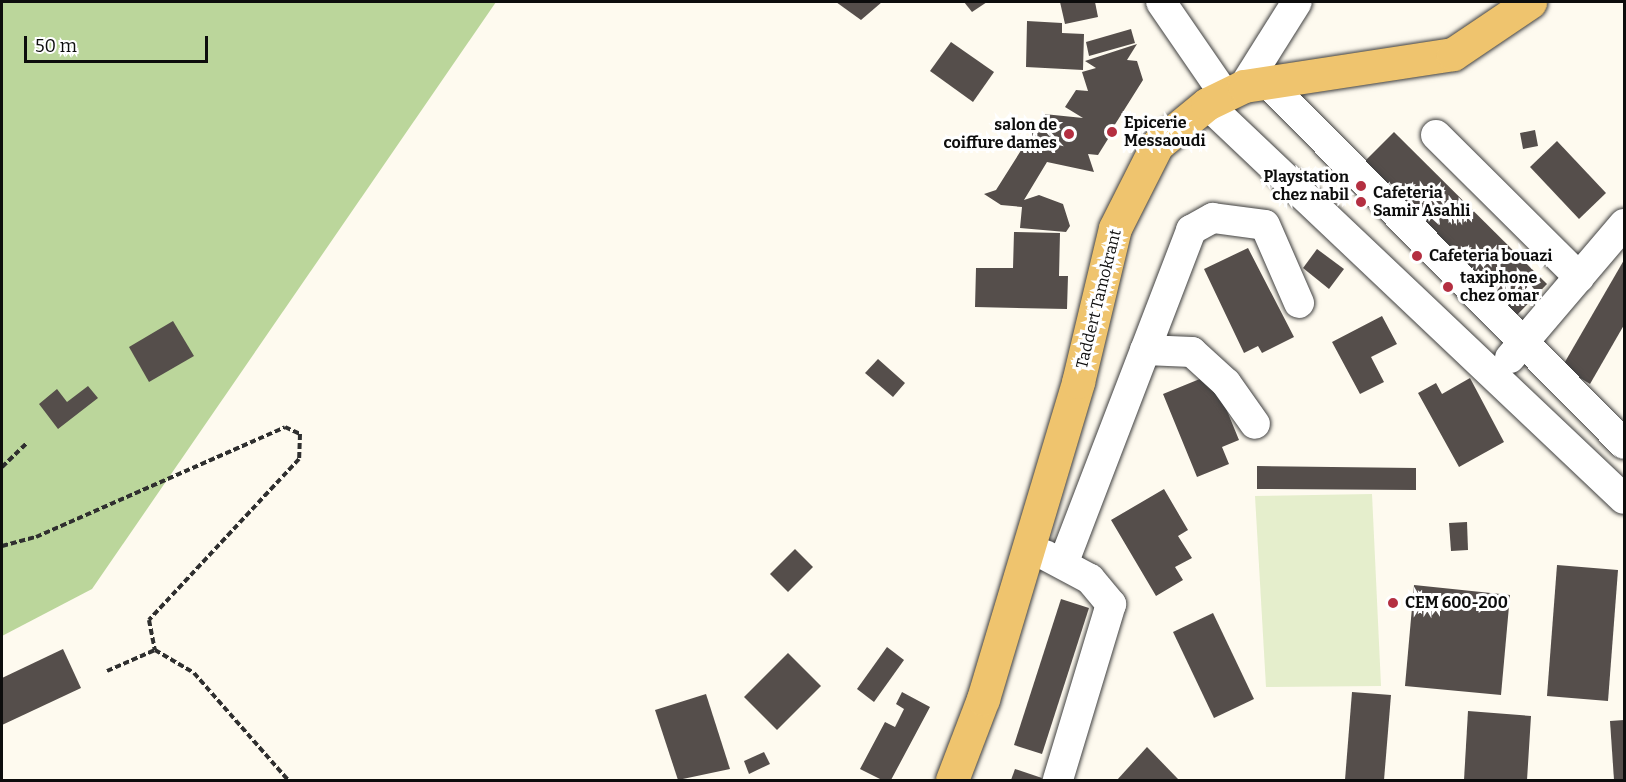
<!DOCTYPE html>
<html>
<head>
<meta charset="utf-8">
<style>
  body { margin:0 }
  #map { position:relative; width:1626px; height:782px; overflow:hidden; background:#fefaef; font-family:Bitter,serif }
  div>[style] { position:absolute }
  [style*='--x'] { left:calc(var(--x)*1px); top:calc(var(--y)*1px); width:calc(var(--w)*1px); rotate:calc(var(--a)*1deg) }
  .forest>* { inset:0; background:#bbd69b }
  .pitch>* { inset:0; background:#e5eecc }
  .building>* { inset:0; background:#554e4b }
  .path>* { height:4px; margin-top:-2px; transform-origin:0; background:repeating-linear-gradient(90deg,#2f2f2f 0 6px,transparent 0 9px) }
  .roads { filter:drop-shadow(0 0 2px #404040) drop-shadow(0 0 2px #404040) }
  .minor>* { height:30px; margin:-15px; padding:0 15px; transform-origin:15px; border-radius:15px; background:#fff }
  .major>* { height:33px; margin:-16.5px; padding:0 16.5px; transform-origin:16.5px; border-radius:16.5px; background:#efc46e }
  .dots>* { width:16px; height:16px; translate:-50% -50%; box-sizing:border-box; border:3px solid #fff; border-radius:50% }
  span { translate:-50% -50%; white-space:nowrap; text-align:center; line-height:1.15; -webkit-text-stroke:6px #fff; paint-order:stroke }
  .poi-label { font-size:16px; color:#0d0d0d; font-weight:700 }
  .left { translate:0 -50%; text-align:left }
  .right { translate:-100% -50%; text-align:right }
  .street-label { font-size:16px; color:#0d0d0d }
  .frame { position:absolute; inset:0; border:3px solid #0d0d0d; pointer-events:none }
  .scale { position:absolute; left:24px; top:36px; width:184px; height:27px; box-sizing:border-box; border:3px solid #0d0d0d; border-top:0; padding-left:8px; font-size:18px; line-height:21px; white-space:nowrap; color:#0d0d0d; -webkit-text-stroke:4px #fff; paint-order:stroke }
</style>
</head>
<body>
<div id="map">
  <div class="forest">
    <div style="clip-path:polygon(2px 2px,496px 2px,92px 589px,2px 636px)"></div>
  </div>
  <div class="pitch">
    <div style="clip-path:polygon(1372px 494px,1381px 686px,1266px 687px,1255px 496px)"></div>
  </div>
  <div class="building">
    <div style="clip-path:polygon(836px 2px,882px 2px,861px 20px)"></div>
    <div style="clip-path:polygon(964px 2px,987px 2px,972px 12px)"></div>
    <div style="clip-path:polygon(1060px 2px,1095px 2px,1098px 17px,1065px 24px)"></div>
    <div style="clip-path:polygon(1027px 21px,1062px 23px,1062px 33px,1084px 34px,1083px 70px,1026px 67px)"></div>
    <div style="clip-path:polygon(1131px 29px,1135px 43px,1089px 56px,1086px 42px)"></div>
    <div style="clip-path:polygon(951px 42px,994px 72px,973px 102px,930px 71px)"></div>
    <div style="clip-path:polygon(1137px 44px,1127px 60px,1137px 61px,1143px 80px,1114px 126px,1105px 129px,1108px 139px,1098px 155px,1088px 154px,1094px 172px,1047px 162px,1024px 200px,1039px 195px,1063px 204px,1070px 226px,1066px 232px,1020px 228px,1022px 207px,1001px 205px,984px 194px,996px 190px,1044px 114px,1083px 118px,1065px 107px,1076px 90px,1088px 91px,1082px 72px,1096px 68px,1085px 61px)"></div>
    <div style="clip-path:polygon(1535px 130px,1538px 146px,1523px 149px,1520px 133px)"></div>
    <div style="clip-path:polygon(1394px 132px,1547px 284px,1516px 316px,1362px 164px)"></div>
    <div style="clip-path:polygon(1557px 141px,1606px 193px,1579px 219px,1530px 167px)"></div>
    <div style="clip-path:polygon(1014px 232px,1060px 233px,1059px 276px,1068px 276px,1067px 309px,975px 307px,976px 268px,1013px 268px)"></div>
    <div style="clip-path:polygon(1248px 248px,1294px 337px,1262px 353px,1258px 346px,1244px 353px,1204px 269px)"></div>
    <div style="clip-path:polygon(1317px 249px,1344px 269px,1329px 289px,1303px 268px)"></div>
    <div style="clip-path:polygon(1624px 260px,1624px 325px,1590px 384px,1562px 367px)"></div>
    <div style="clip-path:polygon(1382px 316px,1397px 344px,1371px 357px,1384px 382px,1360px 394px,1332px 342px)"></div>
    <div style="clip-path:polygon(173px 321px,194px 356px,149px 382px,129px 347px)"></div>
    <div style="clip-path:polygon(878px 359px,905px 383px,893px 397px,865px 373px)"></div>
    <div style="clip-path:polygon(1212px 374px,1239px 440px,1222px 447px,1229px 464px,1197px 477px,1163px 394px)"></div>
    <div style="clip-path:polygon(1470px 378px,1504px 442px,1459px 467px,1418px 393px,1436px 383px,1442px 394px)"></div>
    <div style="clip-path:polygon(88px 386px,98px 398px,58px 429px,39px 404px,57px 389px,67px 402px)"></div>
    <div style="clip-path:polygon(1257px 466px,1416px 468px,1416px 490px,1257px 489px)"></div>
    <div style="clip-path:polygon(1164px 489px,1188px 530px,1178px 536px,1192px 558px,1175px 567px,1183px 580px,1156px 596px,1111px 520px)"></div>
    <div style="clip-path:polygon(1467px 522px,1468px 550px,1451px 551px,1449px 523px)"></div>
    <div style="clip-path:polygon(795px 549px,813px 567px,788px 592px,770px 574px)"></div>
    <div style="clip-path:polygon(1557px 565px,1618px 570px,1608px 701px,1547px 696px)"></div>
    <div style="clip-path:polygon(1414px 585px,1510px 595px,1501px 695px,1405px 686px)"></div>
    <div style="clip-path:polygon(1061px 599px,1089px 608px,1042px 754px,1014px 745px)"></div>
    <div style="clip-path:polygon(1213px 613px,1254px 699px,1214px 718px,1173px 632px)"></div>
    <div style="clip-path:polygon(887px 647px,904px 660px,874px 702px,857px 689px)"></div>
    <div style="clip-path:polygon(63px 649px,81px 688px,2px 725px,2px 678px)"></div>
    <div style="clip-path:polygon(788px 653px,821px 686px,777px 730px,744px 697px)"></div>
    <div style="clip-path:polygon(902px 692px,930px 707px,891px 780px,882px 780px,860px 769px,885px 722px,895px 727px,904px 709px,896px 704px)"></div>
    <div style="clip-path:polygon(1352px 692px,1391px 695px,1384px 780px,1345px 780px)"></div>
    <div style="clip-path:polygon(706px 694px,730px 769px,678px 780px,655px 710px)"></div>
    <div style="clip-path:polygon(1468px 711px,1531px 716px,1527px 780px,1464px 780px)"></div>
    <div style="clip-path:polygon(1624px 720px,1624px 780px,1614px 780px,1610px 721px)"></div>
    <div style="clip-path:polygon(1147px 747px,1179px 780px,1117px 780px)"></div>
    <div style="clip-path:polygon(764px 752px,770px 764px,749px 774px,744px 761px)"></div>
    <div style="clip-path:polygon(1015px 769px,1042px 778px,1041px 780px,1011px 780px)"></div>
  </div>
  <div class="path">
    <div style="--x:2;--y:467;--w:35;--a:-44"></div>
    <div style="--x:2;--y:546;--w:35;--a:-15"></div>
    <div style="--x:36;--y:537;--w:272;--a:-23.8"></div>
    <div style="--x:285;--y:427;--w:17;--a:25"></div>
    <div style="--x:300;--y:434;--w:25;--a:92"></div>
    <div style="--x:299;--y:459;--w:220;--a:133"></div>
    <div style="--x:149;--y:620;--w:31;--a:79"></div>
    <div style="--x:107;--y:671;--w:52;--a:-23.6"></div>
    <div style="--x:155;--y:650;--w:45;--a:30.5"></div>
    <div style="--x:194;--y:673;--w:142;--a:48.7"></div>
  </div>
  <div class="roads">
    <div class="minor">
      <div style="--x:1161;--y:2;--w:113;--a:55.5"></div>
      <div style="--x:1270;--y:85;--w:504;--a:45.4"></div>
      <div style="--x:1244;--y:86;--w:99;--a:-57.8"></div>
      <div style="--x:1207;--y:104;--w:574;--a:43.45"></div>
      <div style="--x:1436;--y:135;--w:202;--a:44.8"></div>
      <div style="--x:1145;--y:350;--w:47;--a:2.4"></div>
      <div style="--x:1192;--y:352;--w:46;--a:42.4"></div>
      <div style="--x:1226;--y:383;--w:50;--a:54.7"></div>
      <div style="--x:1510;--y:358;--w:176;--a:-49.6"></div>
      <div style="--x:1045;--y:555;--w:51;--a:28.1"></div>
      <div style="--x:1090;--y:579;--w:33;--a:50"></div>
      <div style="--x:1111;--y:604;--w:184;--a:106.8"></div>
      <div style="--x:1063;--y:564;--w:358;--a:-69"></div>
      <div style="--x:1191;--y:230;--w:25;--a:-29"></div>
      <div style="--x:1213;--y:218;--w:52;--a:7.7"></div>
      <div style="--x:1265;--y:225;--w:85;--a:66.4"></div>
    </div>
    <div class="major">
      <div style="--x:952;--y:780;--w:87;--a:-69.1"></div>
      <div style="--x:983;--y:699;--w:331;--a:-73.3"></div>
      <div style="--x:1078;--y:382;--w:158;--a:-76.5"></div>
      <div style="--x:1115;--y:228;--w:93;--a:-63.2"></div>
      <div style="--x:1157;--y:145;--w:65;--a:-39.4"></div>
      <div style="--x:1207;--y:104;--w:41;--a:-25.9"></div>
      <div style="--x:1244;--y:86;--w:211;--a:-8.7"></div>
      <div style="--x:1453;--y:54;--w:93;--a:-34"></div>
    </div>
  </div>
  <div class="dots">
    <div style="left:1112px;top:132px;background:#b42f41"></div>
    <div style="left:1069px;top:134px;background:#b42f41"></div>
    <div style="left:1361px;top:186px;background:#b42f41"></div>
    <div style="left:1361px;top:202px;background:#b42f41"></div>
    <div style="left:1417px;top:256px;background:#b42f41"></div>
    <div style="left:1448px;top:287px;background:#b42f41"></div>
    <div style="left:1393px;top:603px;background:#b42f41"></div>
  </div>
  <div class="poi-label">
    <span class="left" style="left:1124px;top:132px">Epicerie<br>Messaoudi</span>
    <span class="right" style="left:1057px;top:134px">salon de<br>coiffure dames</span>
    <span class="right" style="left:1349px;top:186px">Playstation<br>chez nabil</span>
    <span class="left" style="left:1373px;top:202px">Cafeteria<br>Samir Asahli</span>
    <span class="left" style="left:1429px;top:256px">Cafeteria bouazi</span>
    <span class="left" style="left:1460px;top:287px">taxiphone<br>chez omar</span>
    <span class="left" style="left:1405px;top:603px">CEM 600-200</span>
  </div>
  <div class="street-label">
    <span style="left:1099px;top:299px;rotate:-76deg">Taddert Tamokrant</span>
  </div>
  <div class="frame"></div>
  <div class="scale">50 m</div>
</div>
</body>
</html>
